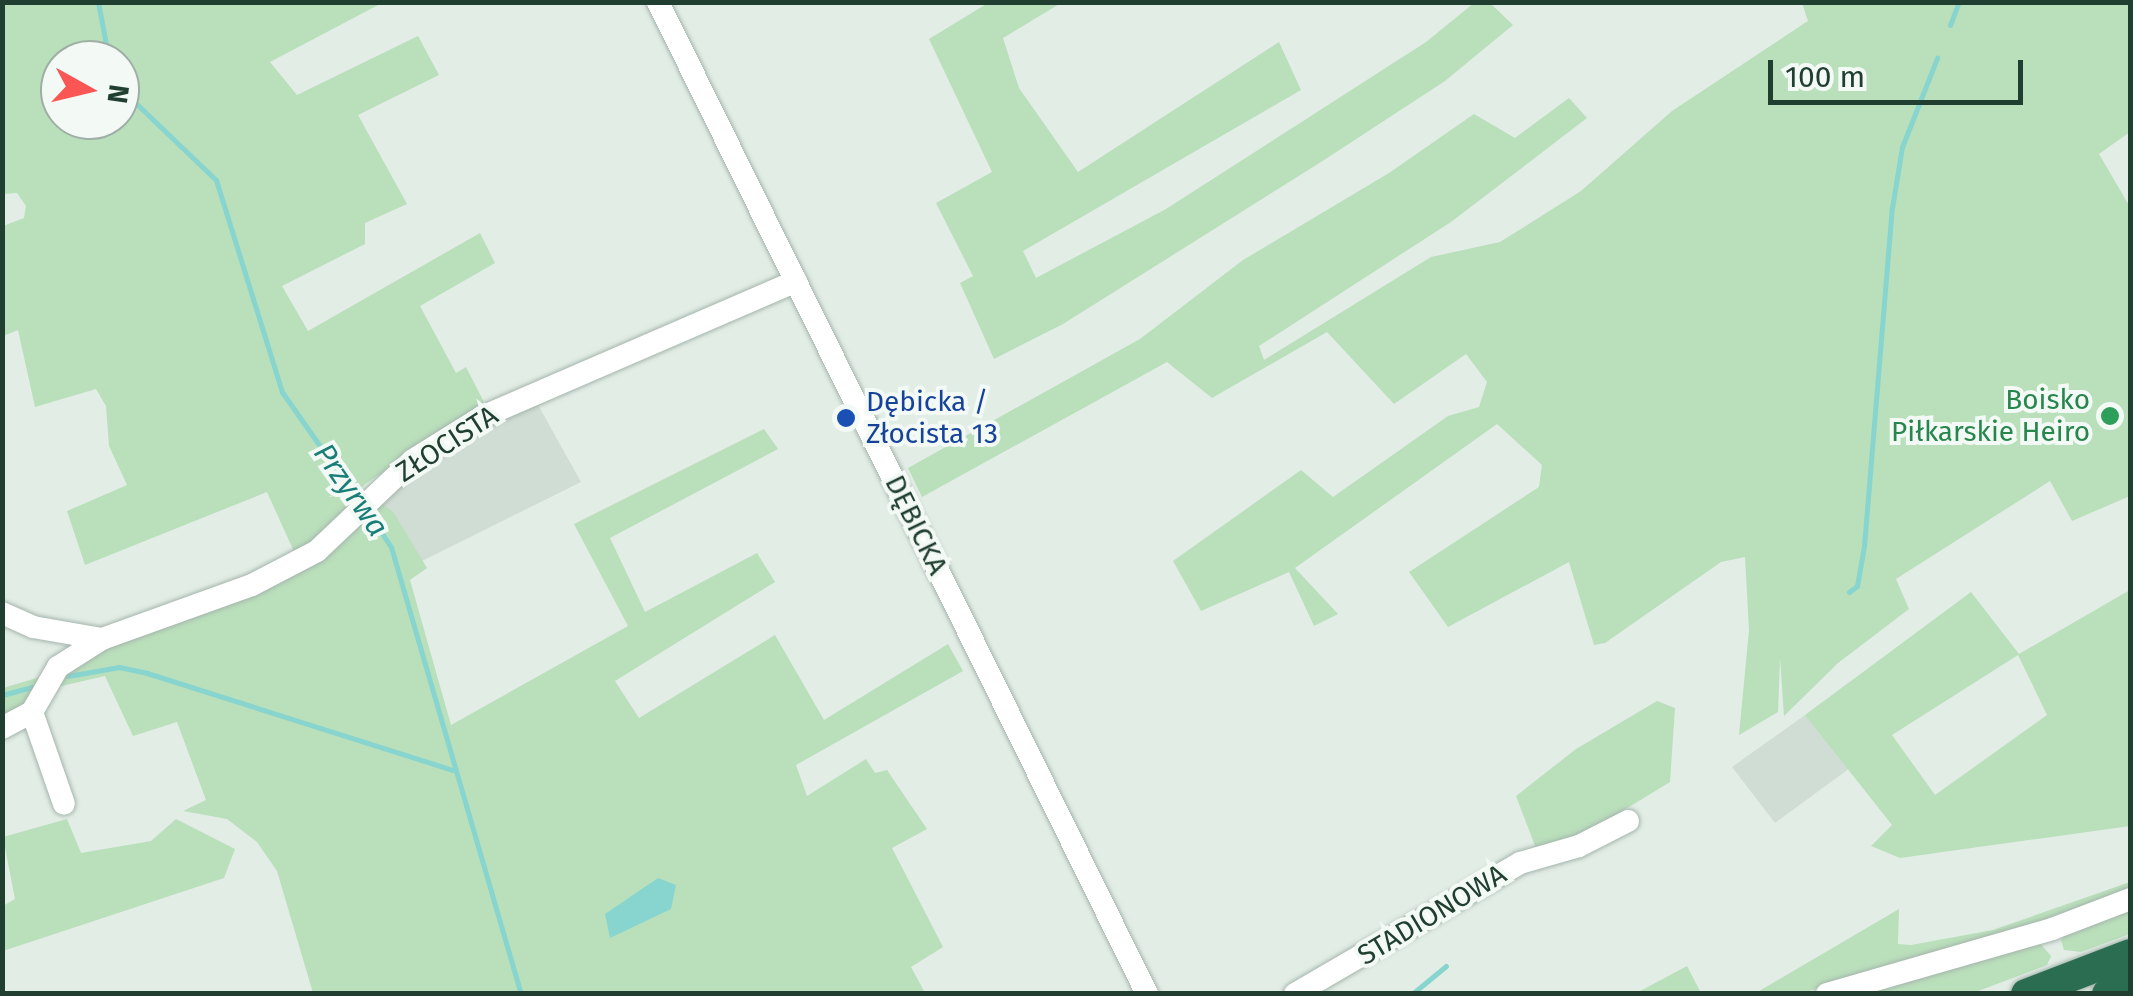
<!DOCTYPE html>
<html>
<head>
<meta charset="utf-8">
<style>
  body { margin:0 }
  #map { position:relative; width:2133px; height:996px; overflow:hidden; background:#e2ede6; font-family:"Fira Sans",sans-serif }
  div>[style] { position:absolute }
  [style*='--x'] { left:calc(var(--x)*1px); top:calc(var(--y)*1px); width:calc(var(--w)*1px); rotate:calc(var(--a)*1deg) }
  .built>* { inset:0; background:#d0ddd4 }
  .green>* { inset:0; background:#badfbb }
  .water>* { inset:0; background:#87d5ce }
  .stream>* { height:5px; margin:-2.5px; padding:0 2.5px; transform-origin:2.5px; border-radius:2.5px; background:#87d5ce }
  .roads { filter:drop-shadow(0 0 2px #a4b5ac) drop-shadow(0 0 2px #a4b5ac) }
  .minor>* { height:22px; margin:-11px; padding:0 11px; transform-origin:11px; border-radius:11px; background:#fff }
  .highway>* { height:30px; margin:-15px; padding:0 15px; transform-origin:15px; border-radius:15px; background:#2b6d50 }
  .dots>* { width:28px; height:28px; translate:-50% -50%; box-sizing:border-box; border:5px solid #f3f9f5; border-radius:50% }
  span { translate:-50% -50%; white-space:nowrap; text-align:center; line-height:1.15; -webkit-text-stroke:8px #f3f9f5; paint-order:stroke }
  .leisure-label { font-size:28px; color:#27864d }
  .right { translate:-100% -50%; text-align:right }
  .transit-label { font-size:28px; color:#164399 }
  .left { translate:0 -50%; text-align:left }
  .street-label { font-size:28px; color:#213f30 }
  .water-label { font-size:30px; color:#187e77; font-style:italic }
  .frame { position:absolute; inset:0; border:5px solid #213f30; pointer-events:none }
  .north { position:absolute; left:40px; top:40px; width:100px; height:100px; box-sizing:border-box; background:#f3f9f5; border:2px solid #9fafa6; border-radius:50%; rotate:98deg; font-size:28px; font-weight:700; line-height:40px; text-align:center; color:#213f30 }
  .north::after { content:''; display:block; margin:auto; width:35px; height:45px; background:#f95654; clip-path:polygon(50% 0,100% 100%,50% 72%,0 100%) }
  .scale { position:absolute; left:1768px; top:60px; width:255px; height:45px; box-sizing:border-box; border:5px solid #213f30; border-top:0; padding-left:12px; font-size:30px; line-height:35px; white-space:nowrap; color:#213f30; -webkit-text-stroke:8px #f3f9f5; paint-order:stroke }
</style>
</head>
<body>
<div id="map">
  <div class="built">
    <div style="clip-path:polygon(537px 403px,581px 482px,422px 561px,377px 499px,443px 449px)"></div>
    <div style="clip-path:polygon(1805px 715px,1850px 768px,1775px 823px,1732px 767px)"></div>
  </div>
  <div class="green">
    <div style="clip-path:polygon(evenodd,2px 3px,382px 3px,270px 62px,297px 95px,418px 36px,439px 75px,358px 115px,407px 204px,365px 223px,365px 244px,282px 286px,308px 331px,480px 233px,495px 263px,420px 306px,456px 373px,466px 367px,486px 406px,365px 484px,319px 541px,296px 556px,267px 492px,85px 565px,67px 511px,127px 485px,109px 446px,106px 406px,96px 389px,35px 407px,18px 330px,3px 336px,3px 226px,24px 218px,26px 206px,17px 193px,3px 194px,2px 3px,60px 60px,120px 60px,120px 120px,60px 120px,60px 60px)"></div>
    <div style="clip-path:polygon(988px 3px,1061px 3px,1003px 38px,1019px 88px,1078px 172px,1279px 42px,1301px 90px,1023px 251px,1036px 278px,1166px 209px,1426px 42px,1474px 3px,1490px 3px,1513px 25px,1445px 81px,1321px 162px,1063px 324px,994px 359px,960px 283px,973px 276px,936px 203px,992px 172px,929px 39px)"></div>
    <div style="clip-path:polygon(1802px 3px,2130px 3px,2130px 132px,2099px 154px,2130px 207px,2130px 496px,2072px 521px,2050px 481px,1896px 579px,1909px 609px,1838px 663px,1784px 716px,1780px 658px,1778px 712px,1739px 735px,1749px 630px,1745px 557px,1721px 562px,1605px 643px,1594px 645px,1569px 562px,1448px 627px,1409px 572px,1539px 487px,1542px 465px,1497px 424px,1295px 568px,1338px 614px,1314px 626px,1289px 572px,1201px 611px,1173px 561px,1301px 470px,1333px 497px,1448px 416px,1479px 407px,1487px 382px,1466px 354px,1394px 404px,1327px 332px,1212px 398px,1167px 362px,922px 497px,908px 468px,1140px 339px,1243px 260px,1389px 173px,1474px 114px,1515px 138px,1569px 98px,1587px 118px,1451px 222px,1259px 346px,1264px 360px,1431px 257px,1500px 242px,1581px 191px,1672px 111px,1808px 21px)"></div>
    <div style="clip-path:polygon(764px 429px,778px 449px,610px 538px,645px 612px,757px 553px,775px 582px,615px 681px,639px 718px,775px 635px,824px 720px,948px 644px,963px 671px,796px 765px,807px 796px,866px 759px,875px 773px,887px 770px,927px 829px,892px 848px,943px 947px,911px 967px,925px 993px,313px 993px,277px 871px,257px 842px,227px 819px,183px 811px,206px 800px,177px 722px,133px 736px,105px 676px,53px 688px,66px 668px,104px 646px,262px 588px,377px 499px,394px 513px,427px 568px,410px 580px,451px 725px,628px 626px,574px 524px)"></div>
    <div style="clip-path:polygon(evenodd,2130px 590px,2130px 826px,1900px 858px,1871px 846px,1892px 825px,1805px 715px,1971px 592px,2019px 654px,2130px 590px,2018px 655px,2047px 715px,1935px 795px,1892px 735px,2018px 655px)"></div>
    <div style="clip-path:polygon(40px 677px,19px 715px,3px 721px,3px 688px)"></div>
    <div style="clip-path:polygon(1657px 701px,1675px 708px,1670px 782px,1588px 832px,1537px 851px,1516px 796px,1576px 749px)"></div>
    <div style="clip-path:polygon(67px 819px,81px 853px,151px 841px,176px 819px,235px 849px,224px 878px,3px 951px,3px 906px,15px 899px,3px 837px)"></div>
    <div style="clip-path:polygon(2130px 882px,2130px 890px,2065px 916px,1835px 984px,1802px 993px,1754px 994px,1899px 909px,1898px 944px,1911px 945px,1993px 930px)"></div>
    <div style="clip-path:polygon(2130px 907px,2130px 934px,2081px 952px,2064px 950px,2061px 940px,2068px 930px)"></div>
    <div style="clip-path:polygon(2038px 941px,2051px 956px,2047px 965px,1973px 993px,1846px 994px)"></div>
    <div style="clip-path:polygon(1687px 966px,1701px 993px,1635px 993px,1644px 989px)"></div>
  </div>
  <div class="water">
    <div style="clip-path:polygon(658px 878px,676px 885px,671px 909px,610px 938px,605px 914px)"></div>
  </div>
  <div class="stream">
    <div style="--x:98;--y:2;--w:59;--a:79.3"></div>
    <div style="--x:1950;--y:25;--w:25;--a:-69"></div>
    <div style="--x:120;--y:88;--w:133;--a:43.8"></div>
    <div style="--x:216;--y:180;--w:222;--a:72.7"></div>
    <div style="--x:282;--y:392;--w:132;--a:54.9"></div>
    <div style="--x:368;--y:512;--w:42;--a:56.7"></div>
    <div style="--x:391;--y:547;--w:466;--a:73.8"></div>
    <div style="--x:1849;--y:592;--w:10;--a:-37"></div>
    <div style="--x:1857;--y:586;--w:41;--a:-80.1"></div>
    <div style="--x:1864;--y:546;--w:339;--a:-85.3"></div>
    <div style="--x:1892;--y:208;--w:62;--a:-80.7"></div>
    <div style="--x:1902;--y:147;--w:96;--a:-68.5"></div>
    <div style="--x:68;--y:676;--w:52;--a:-10"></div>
    <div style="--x:119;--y:667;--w:29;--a:12"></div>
    <div style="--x:147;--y:673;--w:321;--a:17.6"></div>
    <div style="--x:2;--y:695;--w:31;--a:-15"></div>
    <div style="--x:1412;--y:994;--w:44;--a:-39.5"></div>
  </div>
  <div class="roads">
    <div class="minor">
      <div style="--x:658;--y:2;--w:1106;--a:63.76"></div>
      <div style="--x:2;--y:613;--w:34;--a:24"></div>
      <div style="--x:33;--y:627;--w:70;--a:9.9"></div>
      <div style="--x:102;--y:639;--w:159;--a:-19.8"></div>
      <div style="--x:252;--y:585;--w:73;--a:-27.6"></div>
      <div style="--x:317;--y:551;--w:132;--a:-43.5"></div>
      <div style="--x:413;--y:460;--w:81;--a:-31.9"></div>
      <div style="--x:482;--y:417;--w:342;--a:-23.4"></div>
      <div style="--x:32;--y:712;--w:97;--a:70.8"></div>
      <div style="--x:2;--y:728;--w:34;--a:-28"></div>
      <div style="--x:32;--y:712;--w:52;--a:-60"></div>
      <div style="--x:58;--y:667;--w:52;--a:-32.5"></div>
      <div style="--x:1295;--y:994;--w:260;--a:-30.2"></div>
      <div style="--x:1520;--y:863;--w:61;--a:-16.1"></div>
      <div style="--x:1579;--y:846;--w:55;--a:-27"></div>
      <div style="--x:1827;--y:994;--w:234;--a:-16.1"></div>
      <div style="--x:2052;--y:929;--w:84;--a:-21"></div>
    </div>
    <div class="highway">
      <div style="--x:2026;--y:994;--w:111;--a:-21"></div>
      <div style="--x:2107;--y:994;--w:25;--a:-21"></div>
    </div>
  </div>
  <div class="dots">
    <div style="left:2110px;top:416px;background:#2e9e5b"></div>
    <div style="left:846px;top:418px;background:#1a4fb4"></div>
  </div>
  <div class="leisure-label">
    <span class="right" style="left:2090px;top:416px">Boisko<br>Piłkarskie Heiro</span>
  </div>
  <div class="transit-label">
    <span class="left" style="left:866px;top:418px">Dębicka /<br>Złocista 13</span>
  </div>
  <div class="street-label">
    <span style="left:447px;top:444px;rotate:-33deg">ZŁOCISTA</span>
    <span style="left:916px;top:525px;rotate:64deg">DĘBICKA</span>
    <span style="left:1432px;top:915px;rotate:-31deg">STADIONOWA</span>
  </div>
  <div class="water-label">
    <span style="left:351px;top:490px;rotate:55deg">Przyrwa</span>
  </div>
  <div class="frame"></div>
  <div class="north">N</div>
  <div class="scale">100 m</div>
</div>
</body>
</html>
